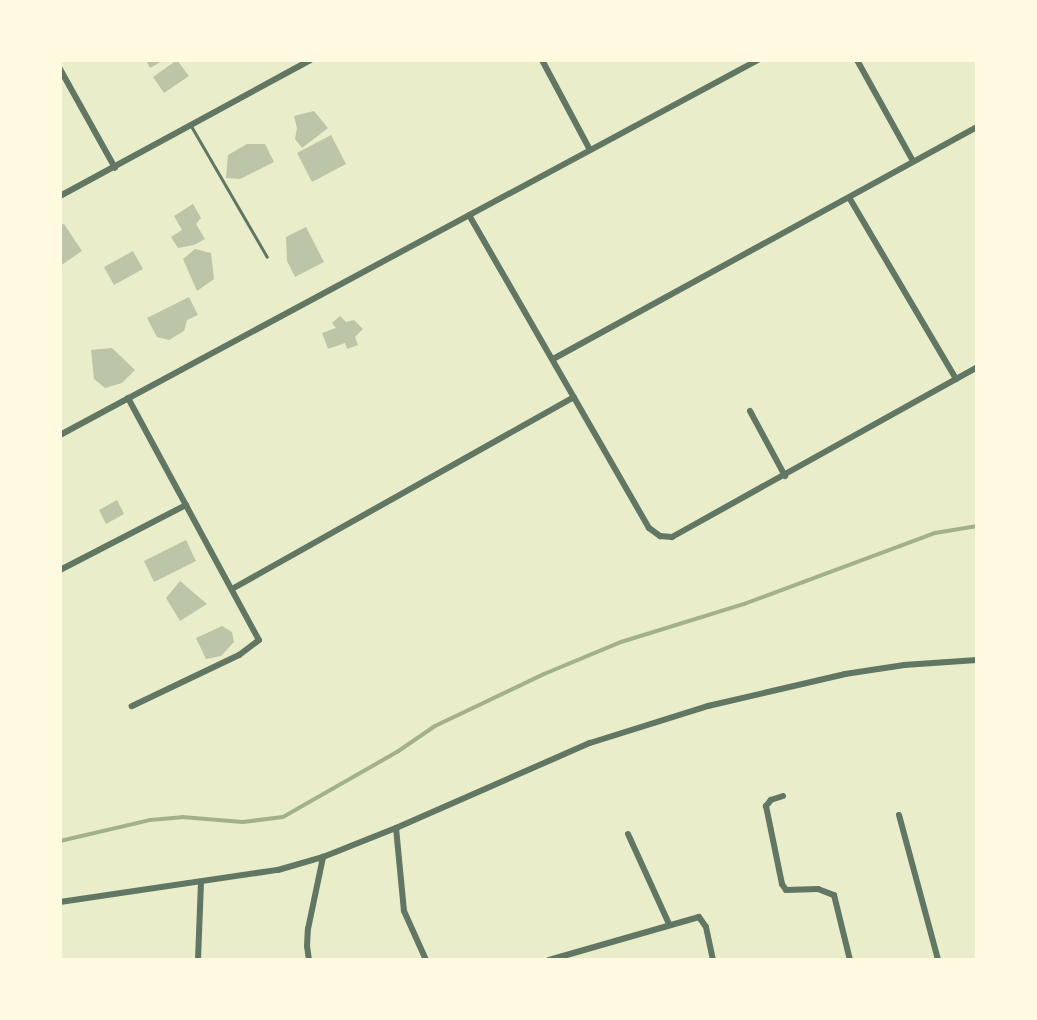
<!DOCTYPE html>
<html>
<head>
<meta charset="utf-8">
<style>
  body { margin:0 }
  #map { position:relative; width:1037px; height:1020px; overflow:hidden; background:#e9edc9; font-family:"Source Sans 3",sans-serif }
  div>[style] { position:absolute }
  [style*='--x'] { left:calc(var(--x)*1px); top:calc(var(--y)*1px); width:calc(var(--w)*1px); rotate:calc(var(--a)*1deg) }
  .stream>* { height:4px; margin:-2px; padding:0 2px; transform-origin:2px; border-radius:2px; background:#a3b18a }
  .building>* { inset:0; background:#bcc5a7 }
  .service>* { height:3px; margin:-1.5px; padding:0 1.5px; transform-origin:1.5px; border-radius:1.5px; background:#617663 }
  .minor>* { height:6px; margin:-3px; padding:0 3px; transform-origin:3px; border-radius:3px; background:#617663 }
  span { translate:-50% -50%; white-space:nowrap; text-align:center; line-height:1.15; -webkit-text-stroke:5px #fefae0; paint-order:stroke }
  .frame { position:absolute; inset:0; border:62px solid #fefae0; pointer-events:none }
</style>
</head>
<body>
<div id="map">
  <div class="stream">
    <div style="--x:60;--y:841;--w:92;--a:-13.1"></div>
    <div style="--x:150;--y:820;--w:32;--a:-5"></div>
    <div style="--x:182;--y:817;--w:61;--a:4.7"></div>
    <div style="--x:243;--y:822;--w:40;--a:-7.1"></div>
    <div style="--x:283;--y:817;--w:131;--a:-29.7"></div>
    <div style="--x:397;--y:752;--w:46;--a:-34.4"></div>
    <div style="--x:435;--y:726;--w:121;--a:-25.5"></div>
    <div style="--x:544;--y:674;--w:83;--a:-22.6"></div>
    <div style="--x:621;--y:642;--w:129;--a:-17.2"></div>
    <div style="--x:744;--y:604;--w:204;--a:-20.4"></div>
    <div style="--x:935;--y:533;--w:43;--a:-9.5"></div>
  </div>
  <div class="building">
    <div style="clip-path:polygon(146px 60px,164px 60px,150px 68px)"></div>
    <div style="clip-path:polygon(177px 60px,189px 76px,164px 93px,153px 77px)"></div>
    <div style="clip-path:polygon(314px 111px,328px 128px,302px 148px,295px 139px,297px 128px,294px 116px)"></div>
    <div style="clip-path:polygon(331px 135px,346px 164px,312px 182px,297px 153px)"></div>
    <div style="clip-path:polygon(247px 144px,265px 144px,274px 162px,240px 179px,226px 178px,228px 155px)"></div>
    <div style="clip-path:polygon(193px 204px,201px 218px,196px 224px,205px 239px,194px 245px,178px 248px,171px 237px,182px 230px,174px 216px)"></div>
    <div style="clip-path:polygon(64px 224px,82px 251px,60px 266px,60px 225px)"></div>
    <div style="clip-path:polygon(306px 227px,324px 262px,295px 277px,287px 261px,286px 237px)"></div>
    <div style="clip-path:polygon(195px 249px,211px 253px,214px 279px,197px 291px,183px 259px)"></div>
    <div style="clip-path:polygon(133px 251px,143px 269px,114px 285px,104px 267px)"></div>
    <div style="clip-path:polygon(189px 297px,198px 315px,187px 320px,184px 331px,169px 340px,157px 337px,147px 318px)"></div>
    <div style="clip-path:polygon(340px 316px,346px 322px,354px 320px,363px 329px,355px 337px,358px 345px,347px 349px,345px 343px,328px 349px,322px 333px,336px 328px,332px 323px)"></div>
    <div style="clip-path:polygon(112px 348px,135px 370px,122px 383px,105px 388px,94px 379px,91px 350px)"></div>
    <div style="clip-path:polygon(117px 500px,124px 514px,106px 524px,99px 510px)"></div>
    <div style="clip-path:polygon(186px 540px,196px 561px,154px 582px,144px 561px)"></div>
    <div style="clip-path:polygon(180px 581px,207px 604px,180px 621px,166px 598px)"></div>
    <div style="clip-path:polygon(222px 626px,232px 632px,234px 642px,221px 656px,206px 659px,196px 638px)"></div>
  </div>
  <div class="service">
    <div style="--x:191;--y:126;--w:151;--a:59.9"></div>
  </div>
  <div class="minor">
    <div style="--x:542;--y:60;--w:102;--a:61.9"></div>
    <div style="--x:857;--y:60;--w:115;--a:61"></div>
    <div style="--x:60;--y:69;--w:113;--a:60.9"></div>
    <div style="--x:60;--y:196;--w:285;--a:-28.5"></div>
    <div style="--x:850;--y:199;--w:209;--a:59.5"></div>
    <div style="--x:469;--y:215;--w:361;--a:60.1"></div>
    <div style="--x:649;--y:528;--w:14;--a:36"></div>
    <div style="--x:660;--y:536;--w:12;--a:5"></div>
    <div style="--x:672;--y:537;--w:349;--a:-29.1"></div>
    <div style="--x:553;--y:359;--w:483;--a:-28.7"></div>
    <div style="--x:128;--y:398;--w:275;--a:61.6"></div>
    <div style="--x:259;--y:640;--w:25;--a:143"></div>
    <div style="--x:239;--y:655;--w:119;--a:154.5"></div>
    <div style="--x:750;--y:411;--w:74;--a:61.7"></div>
    <div style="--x:60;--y:435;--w:792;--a:-28.25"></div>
    <div style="--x:60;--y:570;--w:142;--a:-27.3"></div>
    <div style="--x:232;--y:589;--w:392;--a:-29.3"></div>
    <div style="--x:783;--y:796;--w:13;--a:162"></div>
    <div style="--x:771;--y:800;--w:8;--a:130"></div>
    <div style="--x:766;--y:806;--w:80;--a:78.4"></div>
    <div style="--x:782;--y:884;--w:7;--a:56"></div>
    <div style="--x:786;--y:890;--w:32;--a:-2"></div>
    <div style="--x:818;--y:889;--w:17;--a:21"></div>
    <div style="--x:834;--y:895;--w:67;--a:76.2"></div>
    <div style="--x:899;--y:815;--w:150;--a:74.9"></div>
    <div style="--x:396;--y:828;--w:83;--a:84.5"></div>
    <div style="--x:404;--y:911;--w:54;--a:65.8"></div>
    <div style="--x:628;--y:834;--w:99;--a:65.5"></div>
    <div style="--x:60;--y:902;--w:220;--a:-8.4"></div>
    <div style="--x:278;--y:870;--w:47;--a:-16.1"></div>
    <div style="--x:323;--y:857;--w:79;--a:-21.7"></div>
    <div style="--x:396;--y:828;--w:212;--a:-23.7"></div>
    <div style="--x:590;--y:743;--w:124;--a:-17.4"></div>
    <div style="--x:708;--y:706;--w:141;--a:-13.1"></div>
    <div style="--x:845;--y:674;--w:60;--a:-8.7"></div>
    <div style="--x:904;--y:665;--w:73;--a:-3.9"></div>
    <div style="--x:198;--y:960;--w:77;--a:-87.8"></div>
    <div style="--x:309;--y:960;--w:14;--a:-98"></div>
    <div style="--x:307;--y:946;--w:17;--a:-87"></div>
    <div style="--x:308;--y:929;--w:74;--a:-78.2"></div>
    <div style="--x:549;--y:960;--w:156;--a:-16"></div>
    <div style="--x:699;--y:917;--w:12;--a:55"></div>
    <div style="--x:706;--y:927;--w:34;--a:78"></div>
  </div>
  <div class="frame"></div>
</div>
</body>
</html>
